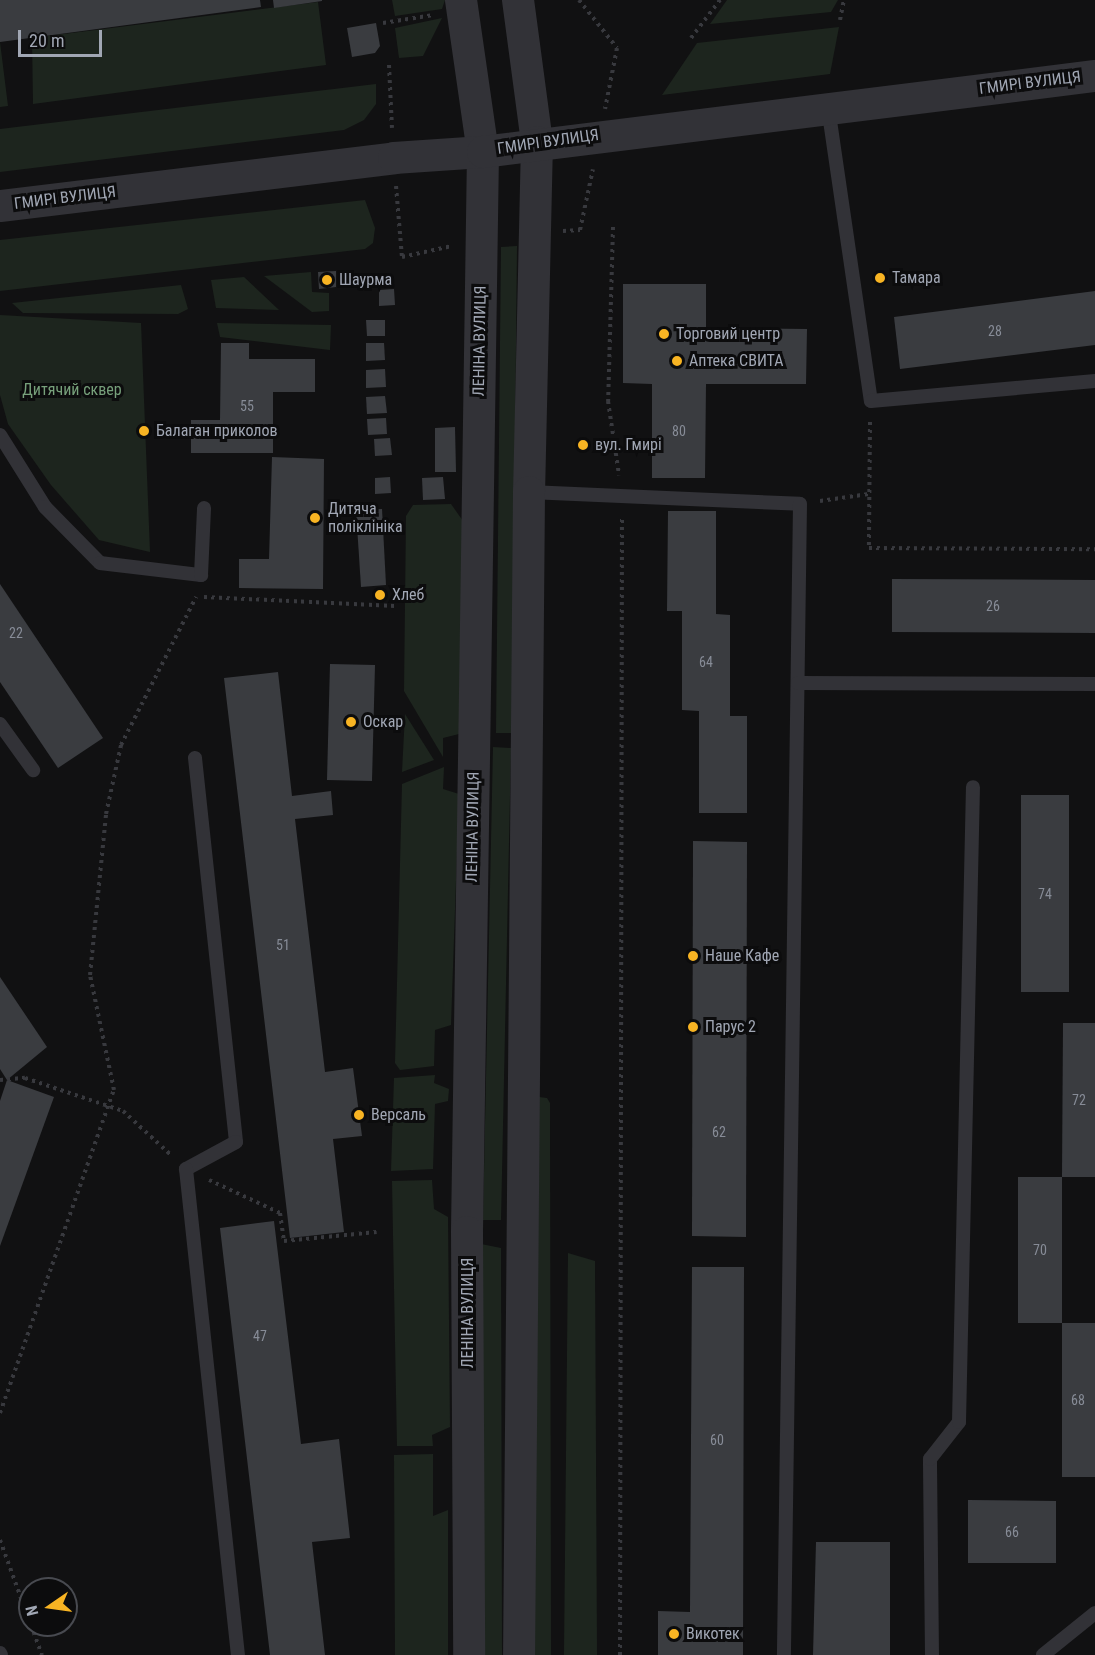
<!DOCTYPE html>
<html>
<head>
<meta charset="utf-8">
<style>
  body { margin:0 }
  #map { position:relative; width:1095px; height:1655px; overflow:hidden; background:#111112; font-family:"Roboto Condensed",sans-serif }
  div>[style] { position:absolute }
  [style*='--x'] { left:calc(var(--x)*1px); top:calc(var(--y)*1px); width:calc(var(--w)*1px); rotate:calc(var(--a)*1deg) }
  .green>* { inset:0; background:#1d251e }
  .building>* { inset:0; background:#3a3c40 }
  .path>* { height:4px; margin-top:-2px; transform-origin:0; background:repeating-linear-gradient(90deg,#38393e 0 3px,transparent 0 7.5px) }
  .service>* { height:14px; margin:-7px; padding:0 7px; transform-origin:7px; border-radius:7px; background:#323237 }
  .tertiary>* { height:32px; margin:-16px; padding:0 16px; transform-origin:16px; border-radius:16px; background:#323237 }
  .dots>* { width:16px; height:16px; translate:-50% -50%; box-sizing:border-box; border:3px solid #0c0c0d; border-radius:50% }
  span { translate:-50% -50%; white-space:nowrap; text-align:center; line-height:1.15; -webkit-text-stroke:6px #0c0c0d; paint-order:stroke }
  .number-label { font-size:14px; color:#878c97 }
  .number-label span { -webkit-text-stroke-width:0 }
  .street-label { font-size:16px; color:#a1a7b4 }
  .poi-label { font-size:16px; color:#a1a7b4 }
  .left { translate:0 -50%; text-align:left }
  .park-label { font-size:16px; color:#77a07b }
  .north { position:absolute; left:18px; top:1577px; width:60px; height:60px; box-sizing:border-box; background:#0c0c0d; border:2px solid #484a50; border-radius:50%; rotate:257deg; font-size:16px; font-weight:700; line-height:24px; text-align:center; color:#a1a7b4 }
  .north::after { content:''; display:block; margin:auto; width:21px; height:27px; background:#f8b423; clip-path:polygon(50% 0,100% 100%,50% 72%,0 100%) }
  .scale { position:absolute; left:18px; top:30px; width:84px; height:27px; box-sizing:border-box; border:3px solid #a1a7b4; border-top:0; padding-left:8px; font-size:18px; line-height:21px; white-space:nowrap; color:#a1a7b4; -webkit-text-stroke:4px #0c0c0d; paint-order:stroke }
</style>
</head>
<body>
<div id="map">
  <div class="green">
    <div style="clip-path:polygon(392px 0,445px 0,442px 9px,395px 16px)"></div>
    <div style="clip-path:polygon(727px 0,838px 0,831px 12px,710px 24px)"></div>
    <div style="clip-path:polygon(318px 2px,326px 65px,33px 104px,32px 38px)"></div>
    <div style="clip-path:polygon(442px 18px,423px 56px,399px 58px,395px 28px)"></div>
    <div style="clip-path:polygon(839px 27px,830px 74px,662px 95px,697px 43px)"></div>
    <div style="clip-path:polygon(0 42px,8px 106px,0 107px)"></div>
    <div style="clip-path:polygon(376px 84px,376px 104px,364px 120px,344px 130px,0 172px,0 129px)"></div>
    <div style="clip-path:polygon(365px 200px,375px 228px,373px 243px,365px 249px,0 291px,0 240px)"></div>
    <div style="clip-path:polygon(517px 246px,512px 733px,496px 733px,501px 247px)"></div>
    <div style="clip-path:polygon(311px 272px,312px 292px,329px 293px,329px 311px,312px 312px,264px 276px)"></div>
    <div style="clip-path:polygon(244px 277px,279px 310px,216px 308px,211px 280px)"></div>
    <div style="clip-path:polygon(181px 285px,188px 309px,178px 314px,23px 313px,12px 303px)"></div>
    <div style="clip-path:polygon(0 315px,141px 323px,150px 552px,99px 540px,51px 485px,8px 424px,0 395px)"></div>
    <div style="clip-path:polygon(217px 323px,331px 325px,330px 350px,220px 337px)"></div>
    <div style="clip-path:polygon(451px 504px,463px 521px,459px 734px,443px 738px,443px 757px,404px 691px,406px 516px,413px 505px)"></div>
    <div style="clip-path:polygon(405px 714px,434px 760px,402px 772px)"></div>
    <div style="clip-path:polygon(493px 747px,511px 748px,501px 1220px,483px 1220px)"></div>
    <div style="clip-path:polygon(444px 767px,443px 789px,459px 794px,451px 1025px,435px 1030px,434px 1066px,400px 1070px,395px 1063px,402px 784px)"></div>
    <div style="clip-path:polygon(435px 1075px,434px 1083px,449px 1089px,448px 1101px,435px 1104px,433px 1169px,391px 1171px,394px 1078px)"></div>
    <div style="clip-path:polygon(539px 1097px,547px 1098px,550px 1103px,551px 1655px,534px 1655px)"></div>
    <div style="clip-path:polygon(432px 1180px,434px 1209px,448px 1217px,450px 1427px,432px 1435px,433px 1446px,397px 1446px,392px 1181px)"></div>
    <div style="clip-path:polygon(481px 1244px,501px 1248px,502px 1655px,482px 1655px)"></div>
    <div style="clip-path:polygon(568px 1253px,595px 1261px,597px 1655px,564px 1655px)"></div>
    <div style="clip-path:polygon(433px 1454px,433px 1516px,448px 1510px,448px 1655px,395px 1655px,394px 1455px)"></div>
  </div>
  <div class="building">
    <div style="clip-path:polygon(0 0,260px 0,261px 7px,0 42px)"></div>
    <div style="clip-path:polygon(273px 0,322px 0,322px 1px,274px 8px)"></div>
    <div style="clip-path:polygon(376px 23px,380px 46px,375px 53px,352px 57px,347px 28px)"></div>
    <div style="clip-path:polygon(336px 271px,336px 287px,319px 289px,318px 272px)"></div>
    <div style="clip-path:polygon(623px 284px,706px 284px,706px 328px,807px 329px,806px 384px,706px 384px,705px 478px,652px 478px,652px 384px,623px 383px)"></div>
    <div style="clip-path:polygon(394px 289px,395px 305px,379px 306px,379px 290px)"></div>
    <div style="clip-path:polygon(1095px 291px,1095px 345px,900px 369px,894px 317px)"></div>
    <div style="clip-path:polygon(366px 320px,385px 320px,385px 336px,367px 336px)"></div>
    <div style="clip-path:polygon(221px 343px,249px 343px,249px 359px,315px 359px,315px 392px,273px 392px,273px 453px,191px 453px,191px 420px,220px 420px)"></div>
    <div style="clip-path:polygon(366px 343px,384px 343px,385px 360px,366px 361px)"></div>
    <div style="clip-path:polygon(385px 369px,386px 387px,366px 388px,366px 370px)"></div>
    <div style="clip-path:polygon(385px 396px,387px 413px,367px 414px,366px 397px)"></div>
    <div style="clip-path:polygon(386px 418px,387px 434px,368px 435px,367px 419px)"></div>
    <div style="clip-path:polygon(455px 427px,456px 472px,435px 472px,435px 428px)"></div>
    <div style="clip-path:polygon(390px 438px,392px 455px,375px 456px,374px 439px)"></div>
    <div style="clip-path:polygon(272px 457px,324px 459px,323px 589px,239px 588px,239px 559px,269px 559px)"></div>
    <div style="clip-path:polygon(390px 477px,391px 493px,375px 494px,375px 478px)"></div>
    <div style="clip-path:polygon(443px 477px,445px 499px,423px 500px,422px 478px)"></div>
    <div style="clip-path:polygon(382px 509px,386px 585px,361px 587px,356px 510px)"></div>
    <div style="clip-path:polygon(668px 511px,716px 511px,716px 614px,730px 615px,730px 716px,747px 716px,747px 813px,699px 813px,699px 711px,682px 710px,682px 611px,667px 611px)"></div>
    <div style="clip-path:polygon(892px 579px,1095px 580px,1095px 633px,892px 632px)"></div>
    <div style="clip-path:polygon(0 584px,103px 738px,58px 768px,0 682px)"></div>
    <div style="clip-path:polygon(330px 664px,375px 665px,372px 781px,327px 780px)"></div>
    <div style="clip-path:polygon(278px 672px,292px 796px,331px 791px,333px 815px,295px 819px,325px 1072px,353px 1068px,362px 1136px,333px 1139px,344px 1232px,290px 1238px,224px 678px)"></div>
    <div style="clip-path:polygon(1021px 795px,1069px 795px,1069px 992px,1021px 992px)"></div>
    <div style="clip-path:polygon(693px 841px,747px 842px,746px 1237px,692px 1236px)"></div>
    <div style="clip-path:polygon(0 977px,47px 1047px,7px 1080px,0 1069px)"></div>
    <div style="clip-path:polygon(1063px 1023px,1095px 1023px,1095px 1177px,1062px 1177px)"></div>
    <div style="clip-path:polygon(7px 1080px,54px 1097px,0 1246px,0 1101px)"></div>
    <div style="clip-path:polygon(1018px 1177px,1062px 1177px,1062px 1323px,1018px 1323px)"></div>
    <div style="clip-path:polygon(274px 1221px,301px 1444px,339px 1439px,350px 1538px,312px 1542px,325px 1655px,270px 1655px,220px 1228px)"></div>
    <div style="clip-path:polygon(692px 1267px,744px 1267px,743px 1655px,658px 1655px,658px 1611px,690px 1612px)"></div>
    <div style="clip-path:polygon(1062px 1323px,1095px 1323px,1095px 1477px,1062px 1477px)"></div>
    <div style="clip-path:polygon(968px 1500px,1056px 1501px,1056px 1563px,968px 1563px)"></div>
    <div style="clip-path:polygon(816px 1542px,890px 1542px,890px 1655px,813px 1655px)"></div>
  </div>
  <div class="path">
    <div style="--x:579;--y:0;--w:61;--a:51.6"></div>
    <div style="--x:617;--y:48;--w:62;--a:101.1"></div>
    <div style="--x:840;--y:20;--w:20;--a:-79"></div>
    <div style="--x:383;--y:23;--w:51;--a:-9.1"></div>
    <div style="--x:691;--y:38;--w:48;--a:-52.7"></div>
    <div style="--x:389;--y:65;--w:63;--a:87.3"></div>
    <div style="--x:396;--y:186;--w:71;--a:85.2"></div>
    <div style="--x:402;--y:257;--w:51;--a:-12.4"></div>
    <div style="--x:613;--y:227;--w:174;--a:91.6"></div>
    <div style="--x:608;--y:401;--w:75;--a:81.5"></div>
    <div style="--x:563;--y:231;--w:17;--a:-3"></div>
    <div style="--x:580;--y:230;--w:62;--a:-78"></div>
    <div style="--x:870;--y:422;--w:126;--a:90.5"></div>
    <div style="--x:869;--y:548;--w:226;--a:0.3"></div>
    <div style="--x:820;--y:501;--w:49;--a:-8.1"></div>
    <div style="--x:204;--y:597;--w:191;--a:2.7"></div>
    <div style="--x:0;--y:1080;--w:25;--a:-5"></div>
    <div style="--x:25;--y:1078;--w:103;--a:18.6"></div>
    <div style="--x:123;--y:1111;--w:65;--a:42.5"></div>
    <div style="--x:209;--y:1180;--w:78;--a:24.9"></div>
    <div style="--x:280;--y:1213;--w:28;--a:82"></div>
    <div style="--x:284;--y:1241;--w:93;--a:-5.5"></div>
    <div style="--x:0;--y:1413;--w:343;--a:-70.6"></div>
    <div style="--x:114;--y:1090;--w:117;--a:-101.8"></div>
    <div style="--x:90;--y:975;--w:162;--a:-84.3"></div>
    <div style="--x:106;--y:814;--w:71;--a:-77.7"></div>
    <div style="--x:121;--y:745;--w:166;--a:-63.1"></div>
    <div style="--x:0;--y:1540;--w:88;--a:70.1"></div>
    <div style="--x:31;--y:1625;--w:32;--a:70"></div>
    <div style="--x:620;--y:1655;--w:1139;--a:-89.9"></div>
  </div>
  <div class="service">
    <div style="--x:828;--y:107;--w:297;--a:81.7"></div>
    <div style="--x:871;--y:401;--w:225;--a:-5.1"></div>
    <div style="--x:0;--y:435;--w:85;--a:58"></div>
    <div style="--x:45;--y:507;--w:78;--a:45.5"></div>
    <div style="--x:100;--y:563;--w:102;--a:6.8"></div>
    <div style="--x:201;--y:575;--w:67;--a:-87.4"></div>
    <div style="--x:529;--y:492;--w:271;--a:2.5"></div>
    <div style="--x:800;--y:504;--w:1151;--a:90.8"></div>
    <div style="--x:798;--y:683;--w:297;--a:0.2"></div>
    <div style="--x:0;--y:724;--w:57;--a:54.3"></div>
    <div style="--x:195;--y:758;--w:386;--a:83.9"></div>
    <div style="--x:236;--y:1142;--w:57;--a:151.6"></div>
    <div style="--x:186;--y:1169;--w:489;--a:83.9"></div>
    <div style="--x:0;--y:1653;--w:2;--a:63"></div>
    <div style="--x:932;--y:1655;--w:196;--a:-90.6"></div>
    <div style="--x:930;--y:1459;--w:47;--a:-51.9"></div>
    <div style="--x:959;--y:1422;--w:635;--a:-88.74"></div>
    <div style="--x:1043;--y:1655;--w:67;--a:-38.9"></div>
  </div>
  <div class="tertiary">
    <div style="--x:461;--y:0;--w:154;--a:81.8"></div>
    <div style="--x:483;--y:152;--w:1080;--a:90.85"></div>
    <div style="--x:467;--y:1232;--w:423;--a:89.7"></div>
    <div style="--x:518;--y:0;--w:143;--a:82.4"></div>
    <div style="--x:537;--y:142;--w:350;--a:91.3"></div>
    <div style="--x:529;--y:492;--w:1163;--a:90.49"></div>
    <div style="--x:0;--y:206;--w:397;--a:-6.9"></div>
    <div style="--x:394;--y:158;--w:89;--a:-3.9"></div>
    <div style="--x:483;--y:152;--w:617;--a:-7.08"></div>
  </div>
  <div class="dots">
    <div style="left:880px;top:278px;background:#f8b423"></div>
    <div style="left:327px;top:280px;background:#f8b423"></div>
    <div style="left:664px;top:334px;background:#f8b423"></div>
    <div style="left:677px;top:361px;background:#f8b423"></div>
    <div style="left:144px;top:431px;background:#f8b423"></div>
    <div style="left:583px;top:445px;background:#f8b423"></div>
    <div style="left:315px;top:518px;background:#f8b423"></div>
    <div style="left:380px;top:595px;background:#f8b423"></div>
    <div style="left:351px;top:722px;background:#f8b423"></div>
    <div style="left:693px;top:956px;background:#f8b423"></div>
    <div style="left:693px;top:1027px;background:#f8b423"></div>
    <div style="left:359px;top:1115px;background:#f8b423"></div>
    <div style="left:674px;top:1634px;background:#f8b423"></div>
  </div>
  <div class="number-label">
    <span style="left:995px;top:331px">28</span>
    <span style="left:247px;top:406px">55</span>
    <span style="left:679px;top:431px">80</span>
    <span style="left:993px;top:606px">26</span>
    <span style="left:16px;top:633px">22</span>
    <span style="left:706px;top:662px">64</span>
    <span style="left:1045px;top:894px">74</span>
    <span style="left:283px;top:945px">51</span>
    <span style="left:1079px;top:1100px">72</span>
    <span style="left:719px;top:1132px">62</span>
    <span style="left:1040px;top:1250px">70</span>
    <span style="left:260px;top:1336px">47</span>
    <span style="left:1078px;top:1400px">68</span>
    <span style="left:717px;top:1440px">60</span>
    <span style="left:1012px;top:1532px">66</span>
  </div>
  <div class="street-label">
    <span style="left:1030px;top:83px;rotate:-7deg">ГМИРІ ВУЛИЦЯ</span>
    <span style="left:548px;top:142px;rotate:-8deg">ГМИРІ ВУЛИЦЯ</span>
    <span style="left:65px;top:198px;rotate:-7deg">ГМИРІ ВУЛИЦЯ</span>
    <span style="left:480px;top:341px;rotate:-89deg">ЛЕНІНА ВУЛИЦЯ</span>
    <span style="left:473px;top:827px;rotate:-89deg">ЛЕНІНА ВУЛИЦЯ</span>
    <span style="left:468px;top:1313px;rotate:-90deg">ЛЕНІНА ВУЛИЦЯ</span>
  </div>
  <div class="poi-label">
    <span class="left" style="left:892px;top:278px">Тамара</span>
    <span class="left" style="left:339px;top:280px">Шаурма</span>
    <span class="left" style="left:676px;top:334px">Торговий центр</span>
    <span class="left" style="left:689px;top:361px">Аптека СВИТА</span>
    <span class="left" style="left:156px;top:431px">Балаган приколов</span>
    <span class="left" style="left:595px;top:445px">вул. Гмирi</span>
    <span class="left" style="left:328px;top:518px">Дитяча<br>поліклініка</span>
    <span class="left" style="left:392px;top:595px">Хлеб</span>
    <span class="left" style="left:363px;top:722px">Оскар</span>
    <span class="left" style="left:705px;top:956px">Наше Кафе</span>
    <span class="left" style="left:705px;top:1027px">Парус 2</span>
    <span class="left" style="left:371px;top:1115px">Версаль</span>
    <span class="left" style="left:686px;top:1634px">Викотек</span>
  </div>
  <div class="park-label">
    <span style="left:72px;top:390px">Дитячий сквер</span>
  </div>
  <div class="north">N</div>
  <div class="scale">20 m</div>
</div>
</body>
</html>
